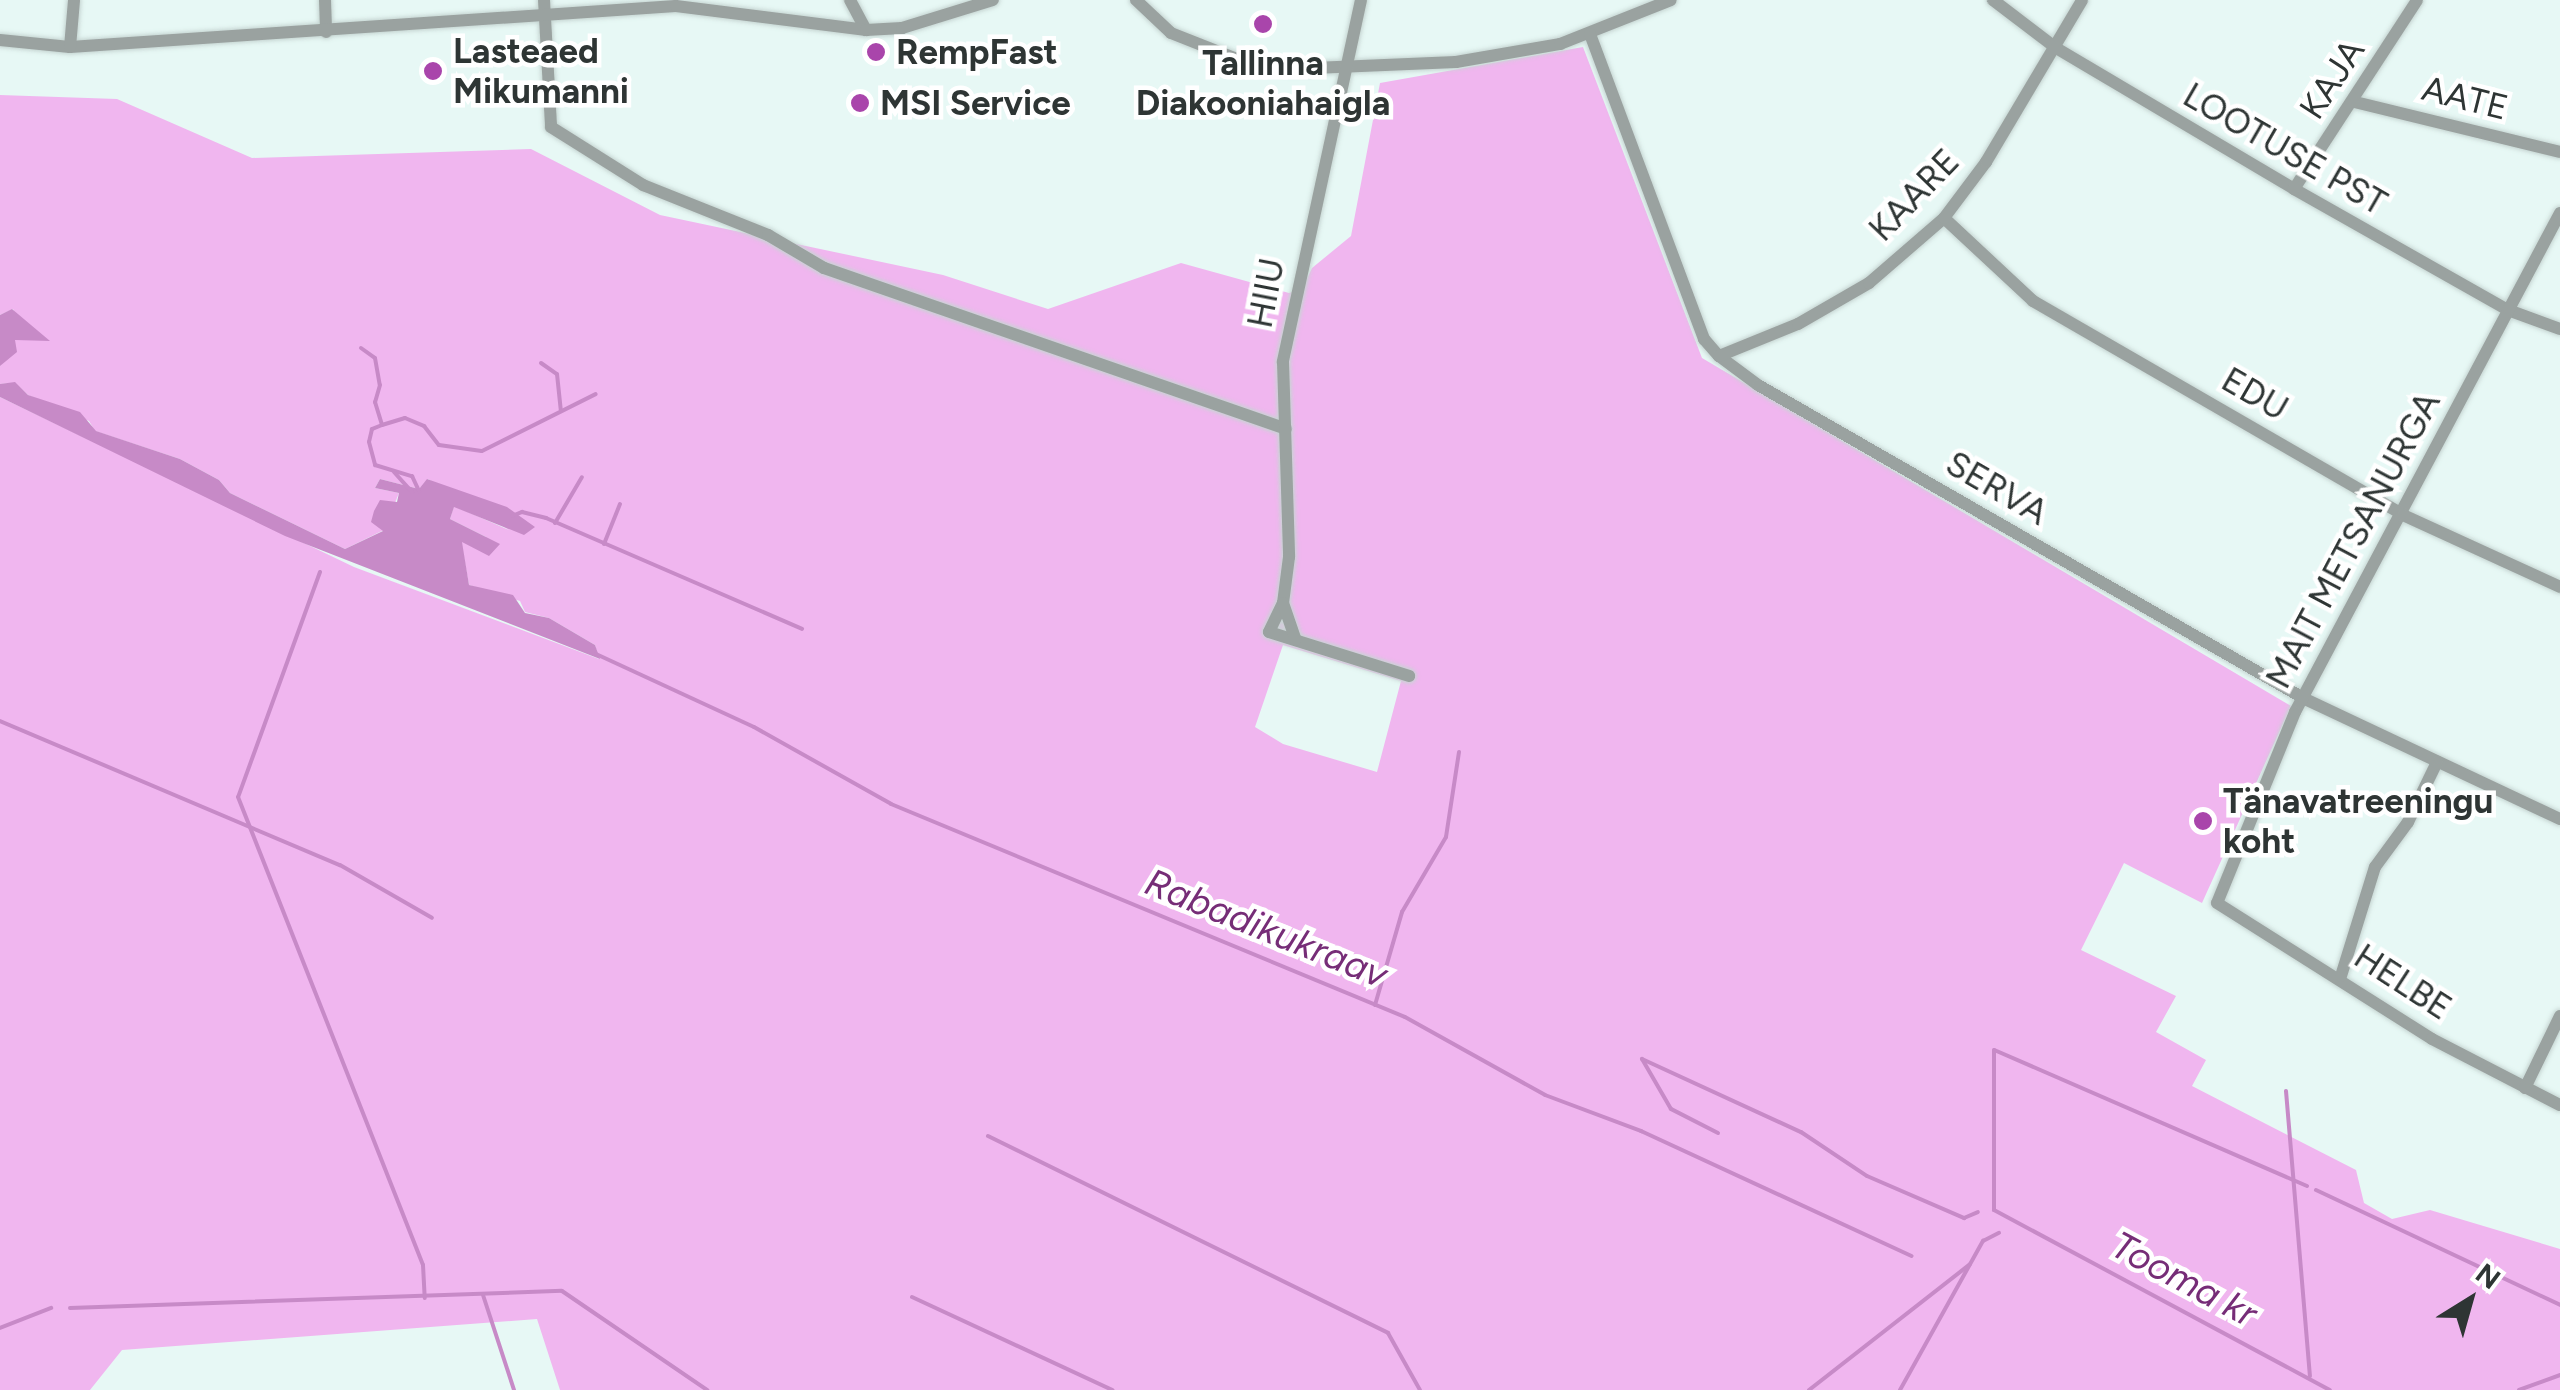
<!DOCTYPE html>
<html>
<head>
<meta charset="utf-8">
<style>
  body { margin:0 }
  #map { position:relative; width:2560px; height:1390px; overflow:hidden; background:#e7f8f5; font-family:Figtree,sans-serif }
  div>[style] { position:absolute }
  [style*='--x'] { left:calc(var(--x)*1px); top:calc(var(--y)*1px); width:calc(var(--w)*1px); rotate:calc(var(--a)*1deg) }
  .green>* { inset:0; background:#f0b6ef }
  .water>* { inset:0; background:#c78ac7 }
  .stream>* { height:4px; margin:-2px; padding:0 2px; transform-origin:2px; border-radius:2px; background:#c78ac7 }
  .roads { filter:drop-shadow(0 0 2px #c6d5d2) drop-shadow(0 0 2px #c6d5d2) }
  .minor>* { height:12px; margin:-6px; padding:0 6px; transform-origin:6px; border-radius:6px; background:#9aa2a0 }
  .dots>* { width:28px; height:28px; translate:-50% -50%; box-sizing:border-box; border:5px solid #fff; border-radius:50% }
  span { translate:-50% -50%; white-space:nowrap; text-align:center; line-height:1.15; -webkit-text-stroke:9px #fff; paint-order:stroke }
  .poi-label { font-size:35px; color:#2e3534; font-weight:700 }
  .left { translate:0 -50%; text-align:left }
  .street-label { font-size:35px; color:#2e3534 }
  .water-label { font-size:38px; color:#762d77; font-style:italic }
  .north { position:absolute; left:2420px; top:1250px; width:100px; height:100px; -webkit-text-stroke:8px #fff; paint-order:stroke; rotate:37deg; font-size:28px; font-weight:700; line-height:40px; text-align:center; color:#2e3534 }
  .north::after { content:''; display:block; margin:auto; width:35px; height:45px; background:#2e3534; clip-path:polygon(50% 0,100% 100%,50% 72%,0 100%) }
</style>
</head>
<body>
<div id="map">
  <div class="green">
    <div style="clip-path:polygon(evenodd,1583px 47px,1702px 358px,2291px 706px,2202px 903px,2124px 863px,2081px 950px,2176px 996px,2156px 1032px,2206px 1060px,2192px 1086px,2356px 1170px,2364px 1203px,2392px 1219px,2430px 1210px,2560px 1249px,2560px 1390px,560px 1390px,537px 1319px,122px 1350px,90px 1390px,0 1390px,0 397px,354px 567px,599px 659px,595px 645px,549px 618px,525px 612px,520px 601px,469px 585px,461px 541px,486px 537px,450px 519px,454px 506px,509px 530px,428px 479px,419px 489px,380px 479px,375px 488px,399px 493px,384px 530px,345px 549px,230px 493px,219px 480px,180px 459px,95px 431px,89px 421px,28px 395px,15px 383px,0 384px,0 366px,15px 340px,27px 340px,13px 309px,0 315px,0 95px,117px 99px,252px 158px,531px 149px,660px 215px,943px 275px,1048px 309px,1181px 263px,1289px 293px,1302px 289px,1312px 268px,1351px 236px,1380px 83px,1583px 47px,1283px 645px,1401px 681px,1377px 772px,1283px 744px,1255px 727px,1283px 645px)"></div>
  </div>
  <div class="water">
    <div style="clip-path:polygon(12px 309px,50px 341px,15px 340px,17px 352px,0 366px,0 315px)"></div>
    <div style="clip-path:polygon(15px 382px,28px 395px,80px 412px,96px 431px,180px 459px,219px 480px,230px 493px,345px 549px,383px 531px,371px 522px,374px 511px,380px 500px,397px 502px,399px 493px,375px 488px,380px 479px,419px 489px,427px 479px,507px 507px,535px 527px,524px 535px,454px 507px,450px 519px,500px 544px,489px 556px,462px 542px,469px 585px,513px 595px,525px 613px,549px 618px,595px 645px,600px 659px,285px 536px,0 397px,0 384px)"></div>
  </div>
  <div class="stream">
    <div style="--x:361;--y:348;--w:17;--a:36"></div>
    <div style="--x:375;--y:358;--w:27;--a:80"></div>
    <div style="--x:380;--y:385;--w:18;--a:106"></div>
    <div style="--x:375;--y:402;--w:24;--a:73"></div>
    <div style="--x:382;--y:425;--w:11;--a:158"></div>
    <div style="--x:372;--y:429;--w:13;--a:103"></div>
    <div style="--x:369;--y:442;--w:24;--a:75"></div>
    <div style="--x:375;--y:465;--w:39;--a:17"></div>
    <div style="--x:412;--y:476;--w:17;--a:65"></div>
    <div style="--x:541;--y:363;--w:19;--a:35"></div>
    <div style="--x:557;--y:374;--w:36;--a:84"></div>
    <div style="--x:382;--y:425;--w:24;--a:-17"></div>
    <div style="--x:405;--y:418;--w:21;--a:23"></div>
    <div style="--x:424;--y:426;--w:24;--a:52"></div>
    <div style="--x:439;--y:445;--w:43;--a:7.9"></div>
    <div style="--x:482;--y:451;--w:127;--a:-26.6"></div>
    <div style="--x:394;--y:472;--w:27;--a:48"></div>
    <div style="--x:512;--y:516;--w:11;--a:-22"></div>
    <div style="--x:522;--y:512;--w:25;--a:14"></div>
    <div style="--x:546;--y:518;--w:279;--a:23.4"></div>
    <div style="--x:555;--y:523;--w:53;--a:-59.6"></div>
    <div style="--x:604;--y:544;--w:43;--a:-68.2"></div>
    <div style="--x:320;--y:572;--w:239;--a:110"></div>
    <div style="--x:238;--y:797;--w:503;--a:68.43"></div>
    <div style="--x:423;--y:1265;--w:33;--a:87"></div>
    <div style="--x:596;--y:654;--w:174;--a:24.8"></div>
    <div style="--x:754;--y:727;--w:157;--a:29.3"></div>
    <div style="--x:891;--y:804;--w:556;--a:22.51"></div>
    <div style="--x:1405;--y:1017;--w:160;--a:29.1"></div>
    <div style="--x:1545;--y:1095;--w:103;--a:20.6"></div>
    <div style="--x:1641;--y:1131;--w:298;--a:24.8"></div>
    <div style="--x:0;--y:721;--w:369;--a:23"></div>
    <div style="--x:340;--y:865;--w:106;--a:29.9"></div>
    <div style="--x:1375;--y:1005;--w:97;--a:-73.8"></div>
    <div style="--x:1402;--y:912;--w:87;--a:-59.6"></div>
    <div style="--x:1446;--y:837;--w:86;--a:-81.3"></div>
    <div style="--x:2286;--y:1091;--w:286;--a:85.2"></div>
    <div style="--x:1718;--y:1133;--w:53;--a:-152.9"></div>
    <div style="--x:1671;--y:1109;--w:58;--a:-120.1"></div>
    <div style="--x:1642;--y:1059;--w:175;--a:24.7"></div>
    <div style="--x:1801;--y:1132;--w:79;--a:33.7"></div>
    <div style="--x:1867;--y:1176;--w:106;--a:23.4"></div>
    <div style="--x:1964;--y:1218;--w:15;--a:-23"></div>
    <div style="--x:988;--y:1136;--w:446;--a:26.2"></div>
    <div style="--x:1388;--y:1333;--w:65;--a:60.7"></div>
    <div style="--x:2307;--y:1186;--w:341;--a:-156.5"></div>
    <div style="--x:1994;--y:1050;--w:160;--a:90"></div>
    <div style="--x:1994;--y:1210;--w:381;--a:28.2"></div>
    <div style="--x:2316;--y:1190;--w:270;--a:25.2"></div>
    <div style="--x:483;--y:1295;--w:100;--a:71.9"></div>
    <div style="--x:912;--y:1297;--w:221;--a:24.9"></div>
    <div style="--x:70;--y:1308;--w:492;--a:-2"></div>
    <div style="--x:562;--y:1291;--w:176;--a:34.3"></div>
    <div style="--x:0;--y:1328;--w:55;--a:-21.4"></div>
    <div style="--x:1809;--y:1390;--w:204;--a:-38"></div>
    <div style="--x:1900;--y:1390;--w:171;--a:-60.9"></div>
    <div style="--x:1983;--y:1241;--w:18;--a:-27"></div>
    <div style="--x:2519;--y:1390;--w:44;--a:-20.1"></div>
  </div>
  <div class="roads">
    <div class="minor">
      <div style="--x:325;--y:0;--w:32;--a:88"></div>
      <div style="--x:544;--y:0;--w:127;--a:86.8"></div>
      <div style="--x:551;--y:127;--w:109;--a:32.2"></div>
      <div style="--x:643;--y:185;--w:135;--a:21.8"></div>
      <div style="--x:768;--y:235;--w:65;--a:30.5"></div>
      <div style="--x:824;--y:268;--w:489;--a:19.2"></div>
      <div style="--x:850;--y:0;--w:34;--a:62"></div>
      <div style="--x:1136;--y:0;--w:48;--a:43.3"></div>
      <div style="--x:1171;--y:33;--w:82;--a:21.5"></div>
      <div style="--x:1247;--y:63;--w:43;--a:7.9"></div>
      <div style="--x:1290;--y:69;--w:166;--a:-2.4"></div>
      <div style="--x:1456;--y:62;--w:106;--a:-9.8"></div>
      <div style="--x:1560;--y:44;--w:119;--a:-21.6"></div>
      <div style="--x:1361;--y:0;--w:370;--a:102.2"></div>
      <div style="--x:1283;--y:362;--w:195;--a:88.2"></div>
      <div style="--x:1289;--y:557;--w:46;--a:97.4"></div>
      <div style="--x:1283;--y:603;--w:32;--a:116"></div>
      <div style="--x:1269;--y:632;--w:147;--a:17.4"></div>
      <div style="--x:1993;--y:0;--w:79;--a:37.3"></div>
      <div style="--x:2056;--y:48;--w:277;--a:30.6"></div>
      <div style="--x:2294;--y:189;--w:246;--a:29.5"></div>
      <div style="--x:2508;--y:310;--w:55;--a:20.1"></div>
      <div style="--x:1590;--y:34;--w:326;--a:69.5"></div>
      <div style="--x:1704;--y:339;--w:23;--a:49"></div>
      <div style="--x:1719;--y:356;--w:49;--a:36.6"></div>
      <div style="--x:1758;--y:385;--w:631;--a:29.86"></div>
      <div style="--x:2305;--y:699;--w:282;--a:25.2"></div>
      <div style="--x:0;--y:40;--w:70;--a:5.7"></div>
      <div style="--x:70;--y:47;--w:607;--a:-3.87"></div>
      <div style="--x:676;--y:6;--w:192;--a:7.2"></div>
      <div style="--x:866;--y:30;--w:36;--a:-3"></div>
      <div style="--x:902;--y:28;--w:95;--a:-17.1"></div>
      <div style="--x:70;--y:47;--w:47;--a:-85.1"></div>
      <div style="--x:2355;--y:102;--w:211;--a:13.7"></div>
      <div style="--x:2294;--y:189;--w:225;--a:-56.9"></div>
      <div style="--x:2560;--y:213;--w:565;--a:117.97"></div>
      <div style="--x:2295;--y:712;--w:206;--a:112.2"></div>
      <div style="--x:2217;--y:903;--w:254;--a:32.3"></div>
      <div style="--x:2432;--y:1039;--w:144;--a:27.3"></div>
      <div style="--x:1944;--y:218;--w:122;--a:43"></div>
      <div style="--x:2033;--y:301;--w:427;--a:30"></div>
      <div style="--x:2403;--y:515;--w:173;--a:24.6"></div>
      <div style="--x:1719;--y:356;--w:85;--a:-22.1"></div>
      <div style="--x:1798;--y:324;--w:82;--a:-30"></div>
      <div style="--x:1869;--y:283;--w:99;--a:-40.9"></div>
      <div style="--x:1944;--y:218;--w:70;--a:-53.1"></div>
      <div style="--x:1986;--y:162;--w:188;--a:-59.3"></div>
      <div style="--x:1283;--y:603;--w:39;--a:71"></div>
      <div style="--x:2341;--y:976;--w:114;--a:-72.7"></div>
      <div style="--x:2375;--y:867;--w:56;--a:-53.7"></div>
      <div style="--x:2408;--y:822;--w:67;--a:-64.2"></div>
      <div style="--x:2525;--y:1088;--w:80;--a:-64.1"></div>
    </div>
  </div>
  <div class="dots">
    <div style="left:1263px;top:24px;background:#a945ab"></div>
    <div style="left:876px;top:52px;background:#a945ab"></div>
    <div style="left:433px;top:71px;background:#a945ab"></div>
    <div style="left:860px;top:103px;background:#a945ab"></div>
    <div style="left:2203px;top:821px;background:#a945ab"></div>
  </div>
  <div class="poi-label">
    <span class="left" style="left:453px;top:71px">Lasteaed<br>Mikumanni</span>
    <span class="left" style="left:896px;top:52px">RempFast</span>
    <span style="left:1263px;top:83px">Tallinna<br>Diakooniahaigla</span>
    <span class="left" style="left:880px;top:103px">MSI Service</span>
    <span class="left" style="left:2223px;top:821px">Tänavatreeningu<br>koht</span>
  </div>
  <div class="street-label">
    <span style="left:2332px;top:79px;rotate:-57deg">KAJA</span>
    <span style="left:2465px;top:98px;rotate:14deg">AATE</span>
    <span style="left:2285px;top:149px;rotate:30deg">LOOTUSE PST</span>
    <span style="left:1914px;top:195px;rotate:-46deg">KAARE</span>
    <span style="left:1266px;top:293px;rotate:-79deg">HIIU</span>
    <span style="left:2255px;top:394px;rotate:30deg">EDU</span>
    <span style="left:1997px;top:488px;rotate:30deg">SERVA</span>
    <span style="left:2353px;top:540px;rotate:-62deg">MAIT METSANURGA</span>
    <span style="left:2403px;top:982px;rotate:33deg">HELBE</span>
  </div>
  <div class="water-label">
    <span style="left:1266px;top:929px;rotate:22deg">Rabadikukraav</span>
    <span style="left:2184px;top:1280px;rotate:28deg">Tooma kr</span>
  </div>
  <div class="north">N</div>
</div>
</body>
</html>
